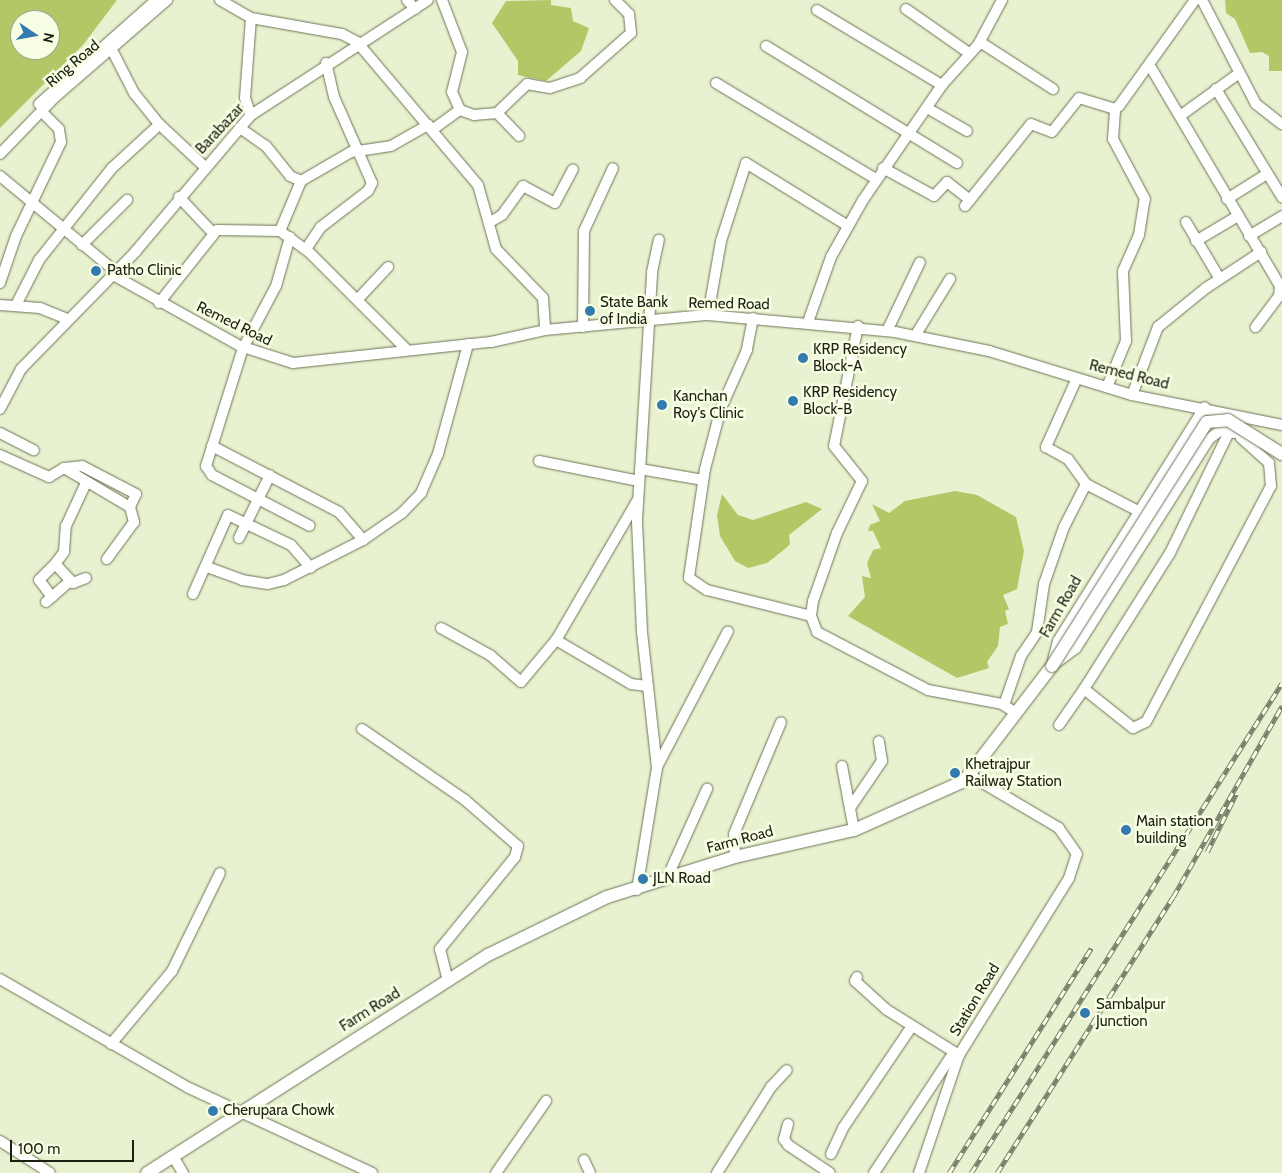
<!DOCTYPE html>
<html>
<head>
<meta charset="utf-8">
<style>
  body { margin:0 }
  #map { position:relative; width:1282px; height:1173px; overflow:hidden; background:#e8f2d0; font-family:Cabin,sans-serif }
  div>[style] { position:absolute }
  [style*='--x'] { left:calc(var(--x)*1px); top:calc(var(--y)*1px); width:calc(var(--w)*1px); rotate:calc(var(--a)*1deg) }
  .water>* { inset:0; background:#b2c866 }
  .roads { filter:drop-shadow(0 0 1px #6c7456) drop-shadow(0 0 1px #6c7456) }
  .minor>* { height:10px; margin:-5px; padding:0 5px; transform-origin:5px; border-radius:5px; background:#fff }
  .major>* { height:12px; margin:-6px; padding:0 6px; transform-origin:6px; border-radius:6px; background:#fff }
  .rail>* { height:4.5px; margin-top:-2.25px; transform-origin:0; background:repeating-linear-gradient(90deg,#f7fee3 0 8px,#798069 0 16px); box-sizing:border-box; border-block:1px solid #798069 }
  .bridges { filter:drop-shadow(0 0 1px #6c7456) drop-shadow(0 0 1px #6c7456) }
  .major-bridge>* { height:12px; margin:-6px; padding:0 6px; transform-origin:6px; border-radius:6px; background:#fff }
  .dots>* { width:14px; height:14px; translate:-50% -50%; box-sizing:border-box; border:2px solid #f7fee3; border-radius:50% }
  span { translate:-50% -50%; white-space:nowrap; text-align:center; line-height:1.15; -webkit-text-stroke:5px #f7fee3; paint-order:stroke }
  .street-label { font-size:15px; color:#1c2013 }
  .poi-label { font-size:15px; color:#1c2013 }
  .left { translate:0 -50%; text-align:left }
  .north { position:absolute; left:10px; top:10px; width:50px; height:50px; box-sizing:border-box; background:#f7fee3; border:1px solid #9fa590; border-radius:50%; rotate:102deg; font-size:14px; font-weight:700; line-height:20px; text-align:center; color:#1c2013 }
  .north::after { content:''; display:block; margin:auto; width:18px; height:22px; background:#337aaf; clip-path:polygon(50% 0,100% 100%,50% 72%,0 100%) }
  .scale { position:absolute; left:10px; top:1140px; width:124px; height:22px; box-sizing:border-box; border:2px solid #1c2013; border-top:0; padding-left:6px; font-size:15px; line-height:18px; white-space:nowrap; color:#1c2013; -webkit-text-stroke:4px #f7fee3; paint-order:stroke }
</style>
</head>
<body>
<div id="map">
  <div class="water">
    <div style="clip-path:polygon(evenodd,0 0,117px 0,83px 45px,0 128px,0 0,20px 20px,50px 20px,50px 50px,20px 50px,20px 20px)"></div>
    <div style="clip-path:polygon(551px 0,551px 5px,571px 8px,573px 21px,589px 28px,581px 51px,546px 81px,518px 75px,518px 61px,492px 23px,506px 1px)"></div>
    <div style="clip-path:polygon(1225px 0,1282px 0,1282px 71px,1269px 71px,1269px 56px,1262px 52px,1250px 53px,1235px 19px,1226px 13px)"></div>
    <div style="clip-path:polygon(955px 491px,977px 495px,1016px 517px,1024px 551px,1017px 589px,1003px 595px,1009px 609px,1005px 611px,1008px 624px,1000px 627px,998px 646px,987px 662px,989px 668px,957px 678px,848px 616px,865px 597px,862px 576px,871px 578px,867px 563px,873px 550px,881px 548px,873px 531px,868px 531px,870px 525px,880px 521px,872px 504px,889px 513px,905px 501px)"></div>
    <div style="clip-path:polygon(722px 494px,738px 515px,753px 520px,806px 502px,822px 509px,789px 535px,790px 544px,785px 549px,767px 563px,748px 568px,735px 561px,720px 536px,717px 515px)"></div>
  </div>
  <div class="roads">
    <div class="minor">
      <div style="--x:220;--y:0;--w:36;--a:30"></div>
      <div style="--x:251;--y:18;--w:92;--a:10"></div>
      <div style="--x:342;--y:34;--w:17;--a:28"></div>
      <div style="--x:357;--y:42;--w:187;--a:49.8"></div>
      <div style="--x:478;--y:185;--w:66;--a:74.3"></div>
      <div style="--x:496;--y:249;--w:68;--a:46.2"></div>
      <div style="--x:543;--y:298;--w:32;--a:86"></div>
      <div style="--x:407;--y:0;--w:12;--a:48"></div>
      <div style="--x:442;--y:0;--w:56;--a:69"></div>
      <div style="--x:462;--y:52;--w:41;--a:104"></div>
      <div style="--x:452;--y:92;--w:20;--a:66"></div>
      <div style="--x:1202;--y:0;--w:117;--a:62.6"></div>
      <div style="--x:1256;--y:104;--w:33;--a:38"></div>
      <div style="--x:906;--y:9;--w:77;--a:34.9"></div>
      <div style="--x:817;--y:10;--w:146;--a:31"></div>
      <div style="--x:251;--y:18;--w:80;--a:94.3"></div>
      <div style="--x:245;--y:98;--w:18;--a:71"></div>
      <div style="--x:980;--y:42;--w:87;--a:32.8"></div>
      <div style="--x:766;--y:46;--w:224;--a:31.5"></div>
      <div style="--x:112;--y:50;--w:48;--a:62.9"></div>
      <div style="--x:134;--y:93;--w:38;--a:51"></div>
      <div style="--x:158;--y:123;--w:64;--a:43.1"></div>
      <div style="--x:1150;--y:66;--w:256;--a:59.4"></div>
      <div style="--x:1280;--y:286;--w:10;--a:96"></div>
      <div style="--x:1279;--y:296;--w:39;--a:127"></div>
      <div style="--x:716;--y:83;--w:187;--a:31"></div>
      <div style="--x:1216;--y:89;--w:127;--a:58.6"></div>
      <div style="--x:39;--y:104;--w:157;--a:-41.6"></div>
      <div style="--x:927;--y:108;--w:46;--a:29.9"></div>
      <div style="--x:497;--y:113;--w:32;--a:46"></div>
      <div style="--x:1180;--y:116;--w:72;--a:-35.9"></div>
      <div style="--x:240;--y:128;--w:32;--a:35"></div>
      <div style="--x:266;--y:146;--w:38;--a:51"></div>
      <div style="--x:290;--y:176;--w:12;--a:24"></div>
      <div style="--x:301;--y:181;--w:58;--a:-30.1"></div>
      <div style="--x:351;--y:152;--w:40;--a:-8.5"></div>
      <div style="--x:391;--y:146;--w:43;--a:-29.6"></div>
      <div style="--x:432;--y:130;--w:34;--a:-36"></div>
      <div style="--x:460;--y:110;--w:15;--a:20"></div>
      <div style="--x:474;--y:115;--w:23;--a:-5"></div>
      <div style="--x:497;--y:113;--w:42;--a:-44"></div>
      <div style="--x:527;--y:84;--w:23;--a:10"></div>
      <div style="--x:550;--y:88;--w:32;--a:-18"></div>
      <div style="--x:580;--y:78;--w:68;--a:-41.4"></div>
      <div style="--x:631;--y:33;--w:19;--a:-96"></div>
      <div style="--x:629;--y:14;--w:20;--a:-135"></div>
      <div style="--x:0;--y:154;--w:78;--a:-46"></div>
      <div style="--x:54;--y:98;--w:150;--a:-40.9"></div>
      <div style="--x:883;--y:168;--w:58;--a:28.8"></div>
      <div style="--x:934;--y:196;--w:19;--a:-47"></div>
      <div style="--x:947;--y:182;--w:29;--a:38"></div>
      <div style="--x:0;--y:176;--w:151;--a:39.6"></div>
      <div style="--x:179;--y:197;--w:50;--a:46.6"></div>
      <div style="--x:1227;--y:199;--w:47;--a:-32"></div>
      <div style="--x:965;--y:206;--w:105;--a:-51.2"></div>
      <div style="--x:1031;--y:124;--w:22;--a:21"></div>
      <div style="--x:1052;--y:132;--w:43;--a:-51.5"></div>
      <div style="--x:1079;--y:98;--w:38;--a:17"></div>
      <div style="--x:1115;--y:109;--w:5;--a:-37"></div>
      <div style="--x:1119;--y:106;--w:130;--a:-54.4"></div>
      <div style="--x:490;--y:222;--w:14;--a:-30"></div>
      <div style="--x:502;--y:215;--w:36;--a:-54"></div>
      <div style="--x:523;--y:186;--w:36;--a:28"></div>
      <div style="--x:555;--y:203;--w:38;--a:-62"></div>
      <div style="--x:1186;--y:222;--w:66;--a:59.2"></div>
      <div style="--x:280;--y:231;--w:54;--a:-67.2"></div>
      <div style="--x:1249;--y:236;--w:39;--a:-31"></div>
      <div style="--x:290;--y:237;--w:51;--a:105.9"></div>
      <div style="--x:276;--y:286;--w:70;--a:118"></div>
      <div style="--x:243;--y:348;--w:124;--a:107.4"></div>
      <div style="--x:206;--y:466;--w:11;--a:56"></div>
      <div style="--x:212;--y:475;--w:110;--a:27.5"></div>
      <div style="--x:1196;--y:241;--w:49;--a:-30.8"></div>
      <div style="--x:82;--y:245;--w:64;--a:-45"></div>
      <div style="--x:306;--y:249;--w:27;--a:-56"></div>
      <div style="--x:321;--y:227;--w:59;--a:-37.5"></div>
      <div style="--x:368;--y:191;--w:9;--a:-63"></div>
      <div style="--x:372;--y:183;--w:94;--a:-113.8"></div>
      <div style="--x:334;--y:97;--w:35;--a:-103"></div>
      <div style="--x:113;--y:275;--w:145;--a:29.2"></div>
      <div style="--x:240;--y:346;--w:56;--a:17.8"></div>
      <div style="--x:293;--y:363;--w:199;--a:-6.1"></div>
      <div style="--x:491;--y:342;--w:55;--a:-12.5"></div>
      <div style="--x:545;--y:330;--w:164;--a:-5.3"></div>
      <div style="--x:708;--y:315;--w:188;--a:5.2"></div>
      <div style="--x:895;--y:332;--w:96;--a:11.4"></div>
      <div style="--x:989;--y:351;--w:150;--a:17.1"></div>
      <div style="--x:1132;--y:395;--w:153;--a:11.3"></div>
      <div style="--x:0;--y:283;--w:50;--a:-71.2"></div>
      <div style="--x:16;--y:236;--w:104;--a:-64.4"></div>
      <div style="--x:61;--y:142;--w:13;--a:-99"></div>
      <div style="--x:59;--y:129;--w:25;--a:-135"></div>
      <div style="--x:358;--y:299;--w:44;--a:-46.8"></div>
      <div style="--x:159;--y:303;--w:93;--a:-51.5"></div>
      <div style="--x:217;--y:230;--w:63;--a:0.9"></div>
      <div style="--x:280;--y:231;--w:34;--a:36"></div>
      <div style="--x:308;--y:251;--w:140;--a:45"></div>
      <div style="--x:0;--y:305;--w:40;--a:4.3"></div>
      <div style="--x:40;--y:308;--w:31;--a:22"></div>
      <div style="--x:16;--y:305;--w:51;--a:-62.9"></div>
      <div style="--x:39;--y:260;--w:117;--a:-51.6"></div>
      <div style="--x:112;--y:168;--w:64;--a:-42.5"></div>
      <div style="--x:708;--y:315;--w:75;--a:-80"></div>
      <div style="--x:721;--y:241;--w:82;--a:-72.2"></div>
      <div style="--x:746;--y:163;--w:120;--a:31.7"></div>
      <div style="--x:753;--y:318;--w:33;--a:101"></div>
      <div style="--x:747;--y:350;--w:64;--a:114.1"></div>
      <div style="--x:721;--y:408;--w:63;--a:104.7"></div>
      <div style="--x:705;--y:469;--w:110;--a:98.4"></div>
      <div style="--x:689;--y:578;--w:22;--a:34"></div>
      <div style="--x:707;--y:590;--w:107;--a:14"></div>
      <div style="--x:808;--y:322;--w:69;--a:-70.5"></div>
      <div style="--x:831;--y:257;--w:65;--a:-60.7"></div>
      <div style="--x:863;--y:200;--w:140;--a:-55.5"></div>
      <div style="--x:942;--y:85;--w:54;--a:-48"></div>
      <div style="--x:978;--y:45;--w:51;--a:-61.9"></div>
      <div style="--x:858;--y:326;--w:122;--a:101.3"></div>
      <div style="--x:834;--y:446;--w:45;--a:51.3"></div>
      <div style="--x:862;--y:481;--w:58;--a:115.7"></div>
      <div style="--x:837;--y:533;--w:72;--a:109.4"></div>
      <div style="--x:813;--y:601;--w:15;--a:98"></div>
      <div style="--x:811;--y:616;--w:17;--a:69"></div>
      <div style="--x:817;--y:632;--w:125;--a:27.6"></div>
      <div style="--x:928;--y:690;--w:75;--a:10.7"></div>
      <div style="--x:1002;--y:704;--w:17;--a:33"></div>
      <div style="--x:583;--y:327;--w:96;--a:-89.4"></div>
      <div style="--x:584;--y:231;--w:69;--a:-65.3"></div>
      <div style="--x:887;--y:331;--w:76;--a:-64.4"></div>
      <div style="--x:915;--y:336;--w:67;--a:-58.4"></div>
      <div style="--x:1077;--y:378;--w:76;--a:114.2"></div>
      <div style="--x:1046;--y:447;--w:25;--a:29"></div>
      <div style="--x:1068;--y:459;--w:31;--a:54"></div>
      <div style="--x:1086;--y:484;--w:59;--a:27.4"></div>
      <div style="--x:1107;--y:387;--w:50;--a:-67.6"></div>
      <div style="--x:1126;--y:341;--w:70;--a:-92.5"></div>
      <div style="--x:1123;--y:271;--w:39;--a:-66"></div>
      <div style="--x:1139;--y:235;--w:36;--a:-81"></div>
      <div style="--x:1145;--y:199;--w:68;--a:-118.1"></div>
      <div style="--x:1113;--y:139;--w:30;--a:-86"></div>
      <div style="--x:1132;--y:395;--w:73;--a:-69.1"></div>
      <div style="--x:1158;--y:327;--w:62;--a:-39.1"></div>
      <div style="--x:1206;--y:288;--w:66;--a:-33.2"></div>
      <div style="--x:0;--y:409;--w:45;--a:-62.3"></div>
      <div style="--x:21;--y:369;--w:165;--a:-45.7"></div>
      <div style="--x:136;--y:251;--w:178;--a:-49.8"></div>
      <div style="--x:251;--y:115;--w:211;--a:-33"></div>
      <div style="--x:1229;--y:432;--w:135;--a:116"></div>
      <div style="--x:1170;--y:553;--w:161;--a:122.3"></div>
      <div style="--x:1084;--y:689;--w:63;--a:38.5"></div>
      <div style="--x:1133;--y:728;--w:14;--a:-25"></div>
      <div style="--x:1146;--y:722;--w:267;--a:-62.1"></div>
      <div style="--x:1271;--y:486;--w:23;--a:-95"></div>
      <div style="--x:1269;--y:463;--w:38;--a:-138"></div>
      <div style="--x:0;--y:433;--w:38;--a:27"></div>
      <div style="--x:212;--y:446;--w:143;--a:27.5"></div>
      <div style="--x:339;--y:512;--w:37;--a:49"></div>
      <div style="--x:0;--y:455;--w:54;--a:24.2"></div>
      <div style="--x:49;--y:477;--w:17;--a:-31"></div>
      <div style="--x:64;--y:468;--w:18;--a:-6"></div>
      <div style="--x:82;--y:466;--w:61;--a:27.4"></div>
      <div style="--x:136;--y:494;--w:14;--a:115"></div>
      <div style="--x:130;--y:507;--w:16;--a:75"></div>
      <div style="--x:134;--y:522;--w:46;--a:126.1"></div>
      <div style="--x:539;--y:461;--w:102;--a:11.3"></div>
      <div style="--x:64;--y:468;--w:77;--a:30.6"></div>
      <div style="--x:640;--y:469;--w:64;--a:9.9"></div>
      <div style="--x:637;--y:501;--w:161;--a:120.2"></div>
      <div style="--x:556;--y:640;--w:87;--a:30.4"></div>
      <div style="--x:631;--y:684;--w:16;--a:7"></div>
      <div style="--x:239;--y:538;--w:70;--a:-63.8"></div>
      <div style="--x:207;--y:567;--w:37;--a:20"></div>
      <div style="--x:242;--y:580;--w:26;--a:9"></div>
      <div style="--x:268;--y:584;--w:16;--a:-14"></div>
      <div style="--x:284;--y:580;--w:89;--a:-26.9"></div>
      <div style="--x:363;--y:540;--w:47;--a:-34.7"></div>
      <div style="--x:402;--y:513;--w:28;--a:-46"></div>
      <div style="--x:421;--y:493;--w:43;--a:-66.4"></div>
      <div style="--x:438;--y:454;--w:114;--a:-74.7"></div>
      <div style="--x:86;--y:578;--w:14;--a:159"></div>
      <div style="--x:73;--y:583;--w:26;--a:-133"></div>
      <div style="--x:55;--y:564;--w:15;--a:-53"></div>
      <div style="--x:64;--y:552;--w:26;--a:-86"></div>
      <div style="--x:66;--y:526;--w:47;--a:-65.1"></div>
      <div style="--x:193;--y:594;--w:86;--a:-66.1"></div>
      <div style="--x:228;--y:515;--w:70;--a:25.5"></div>
      <div style="--x:291;--y:545;--w:30;--a:49"></div>
      <div style="--x:52;--y:597;--w:21;--a:-127"></div>
      <div style="--x:39;--y:580;--w:23;--a:-45"></div>
      <div style="--x:46;--y:602;--w:32;--a:-41"></div>
      <div style="--x:441;--y:628;--w:56;--a:28.9"></div>
      <div style="--x:490;--y:655;--w:41;--a:41.1"></div>
      <div style="--x:521;--y:682;--w:55;--a:-50.2"></div>
      <div style="--x:1053;--y:660;--w:20;--a:-75"></div>
      <div style="--x:1058;--y:641;--w:276;--a:-57.9"></div>
      <div style="--x:1056;--y:663;--w:25;--a:-37"></div>
      <div style="--x:1076;--y:648;--w:248;--a:-57.5"></div>
      <div style="--x:1209;--y:439;--w:15;--a:-37"></div>
      <div style="--x:1221;--y:430;--w:13;--a:13"></div>
      <div style="--x:1004;--y:705;--w:52;--a:-70.9"></div>
      <div style="--x:1021;--y:656;--w:29;--a:-56"></div>
      <div style="--x:1037;--y:632;--w:49;--a:-81.7"></div>
      <div style="--x:1044;--y:584;--w:60;--a:-70.7"></div>
      <div style="--x:1064;--y:527;--w:48;--a:-62.9"></div>
      <div style="--x:1059;--y:725;--w:44;--a:-55.2"></div>
      <div style="--x:362;--y:729;--w:125;--a:34.6"></div>
      <div style="--x:465;--y:800;--w:70;--a:41"></div>
      <div style="--x:518;--y:846;--w:11;--a:105"></div>
      <div style="--x:515;--y:857;--w:119;--a:129.2"></div>
      <div style="--x:440;--y:949;--w:33;--a:76"></div>
      <div style="--x:842;--y:766;--w:65;--a:79.4"></div>
      <div style="--x:657;--y:767;--w:153;--a:-62.4"></div>
      <div style="--x:850;--y:808;--w:57;--a:-55.8"></div>
      <div style="--x:882;--y:761;--w:20;--a:-99"></div>
      <div style="--x:735;--y:857;--w:23;--a:-92"></div>
      <div style="--x:734;--y:834;--w:121;--a:-67.2"></div>
      <div style="--x:667;--y:878;--w:98;--a:-65.8"></div>
      <div style="--x:637;--y:890;--w:124;--a:-80.7"></div>
      <div style="--x:657;--y:768;--w:137;--a:-96.3"></div>
      <div style="--x:642;--y:632;--w:112;--a:-92.6"></div>
      <div style="--x:637;--y:520;--w:248;--a:-86.5"></div>
      <div style="--x:652;--y:272;--w:33;--a:-78"></div>
      <div style="--x:857;--y:977;--w:4;--a:117"></div>
      <div style="--x:855;--y:981;--w:43;--a:42.2"></div>
      <div style="--x:887;--y:1010;--w:85;--a:32"></div>
      <div style="--x:0;--y:979;--w:218;--a:30"></div>
      <div style="--x:189;--y:1088;--w:202;--a:24.9"></div>
      <div style="--x:111;--y:1044;--w:95;--a:-50.1"></div>
      <div style="--x:172;--y:971;--w:109;--a:-63.9"></div>
      <div style="--x:788;--y:1124;--w:16;--a:105"></div>
      <div style="--x:784;--y:1139;--w:7;--a:56"></div>
      <div style="--x:788;--y:1145;--w:50;--a:33.7"></div>
      <div style="--x:0;--y:1141;--w:59;--a:32.6"></div>
      <div style="--x:831;--y:1154;--w:29;--a:-65"></div>
      <div style="--x:843;--y:1128;--w:123;--a:-55.9"></div>
      <div style="--x:173;--y:1156;--w:20;--a:60"></div>
      <div style="--x:584;--y:1160;--w:14;--a:65"></div>
      <div style="--x:496;--y:1173;--w:88;--a:-55.2"></div>
      <div style="--x:717;--y:1173;--w:102;--a:-57.9"></div>
      <div style="--x:771;--y:1087;--w:23;--a:-47"></div>
      <div style="--x:874;--y:1173;--w:145;--a:-56.5"></div>
      <div style="--x:919;--y:1173;--w:125;--a:-71.3"></div>
      <div style="--x:959;--y:1055;--w:208;--a:-58.1"></div>
      <div style="--x:1069;--y:878;--w:25;--a:-72"></div>
      <div style="--x:1077;--y:854;--w:32;--a:-125"></div>
      <div style="--x:1059;--y:828;--w:102;--a:-149.4"></div>
    </div>
    <div class="major">
      <div style="--x:147;--y:1173;--w:405;--a:-32.6"></div>
      <div style="--x:488;--y:955;--w:132;--a:-26"></div>
      <div style="--x:607;--y:897;--w:134;--a:-17.4"></div>
      <div style="--x:735;--y:857;--w:122;--a:-12.8"></div>
      <div style="--x:854;--y:830;--w:120;--a:-24"></div>
      <div style="--x:964;--y:781;--w:145;--a:-52.6"></div>
    </div>
  </div>
  <div class="rail">
    <div style="--x:1207;--y:852;--w:65;--a:-63.4"></div>
    <div style="--x:949;--y:1173;--w:266;--a:-57.7"></div>
    <div style="--x:971;--y:1173;--w:580;--a:-57.6"></div>
    <div style="--x:997;--y:1173;--w:327;--a:-57.5"></div>
    <div style="--x:1173;--y:897;--w:220;--a:-60.3"></div>
  </div>
  <div class="bridges">
    <div class="major-bridge">
      <div style="--x:1052;--y:666;--w:289;--a:-57.6"></div>
      <div style="--x:1207;--y:422;--w:21;--a:-5"></div>
      <div style="--x:1228;--y:420;--w:64;--a:32.2"></div>
    </div>
  </div>
  <div class="dots">
    <div style="left:96px;top:271px;background:#337aaf"></div>
    <div style="left:590px;top:311px;background:#337aaf"></div>
    <div style="left:803px;top:358px;background:#337aaf"></div>
    <div style="left:793px;top:401px;background:#337aaf"></div>
    <div style="left:662px;top:405px;background:#337aaf"></div>
    <div style="left:955px;top:773px;background:#337aaf"></div>
    <div style="left:1126px;top:830px;background:#337aaf"></div>
    <div style="left:643px;top:879px;background:#337aaf"></div>
    <div style="left:1085px;top:1013px;background:#337aaf"></div>
    <div style="left:213px;top:1111px;background:#337aaf"></div>
  </div>
  <div class="street-label">
    <span style="left:73px;top:64px;rotate:-40deg">Ring Road</span>
    <span style="left:220px;top:129px;rotate:-47deg">Barabazar</span>
    <span style="left:729px;top:304px;rotate:1deg">Remed Road</span>
    <span style="left:234px;top:324px;rotate:26deg">Remed Road</span>
    <span style="left:1129px;top:375px;rotate:14deg">Remed Road</span>
    <span style="left:1061px;top:607px;rotate:-60deg">Farm Road</span>
    <span style="left:740px;top:840px;rotate:-15deg">Farm Road</span>
    <span style="left:975px;top:1000px;rotate:-59deg">Station Road</span>
    <span style="left:370px;top:1010px;rotate:-32deg">Farm Road</span>
  </div>
  <div class="poi-label">
    <span class="left" style="left:107px;top:271px">Patho Clinic</span>
    <span class="left" style="left:600px;top:311px">State Bank<br>of India</span>
    <span class="left" style="left:813px;top:358px">KRP Residency<br>Block-A</span>
    <span class="left" style="left:803px;top:401px">KRP Residency<br>Block-B</span>
    <span class="left" style="left:673px;top:405px">Kanchan<br>Roy's Clinic</span>
    <span class="left" style="left:965px;top:773px">Khetrajpur<br>Railway Station</span>
    <span class="left" style="left:1136px;top:830px">Main station<br>building</span>
    <span class="left" style="left:653px;top:879px">JLN Road</span>
    <span class="left" style="left:1096px;top:1013px">Sambalpur<br>Junction</span>
    <span class="left" style="left:223px;top:1111px">Cherupara Chowk</span>
  </div>
  <div class="north">N</div>
  <div class="scale">100 m</div>
</div>
</body>
</html>
